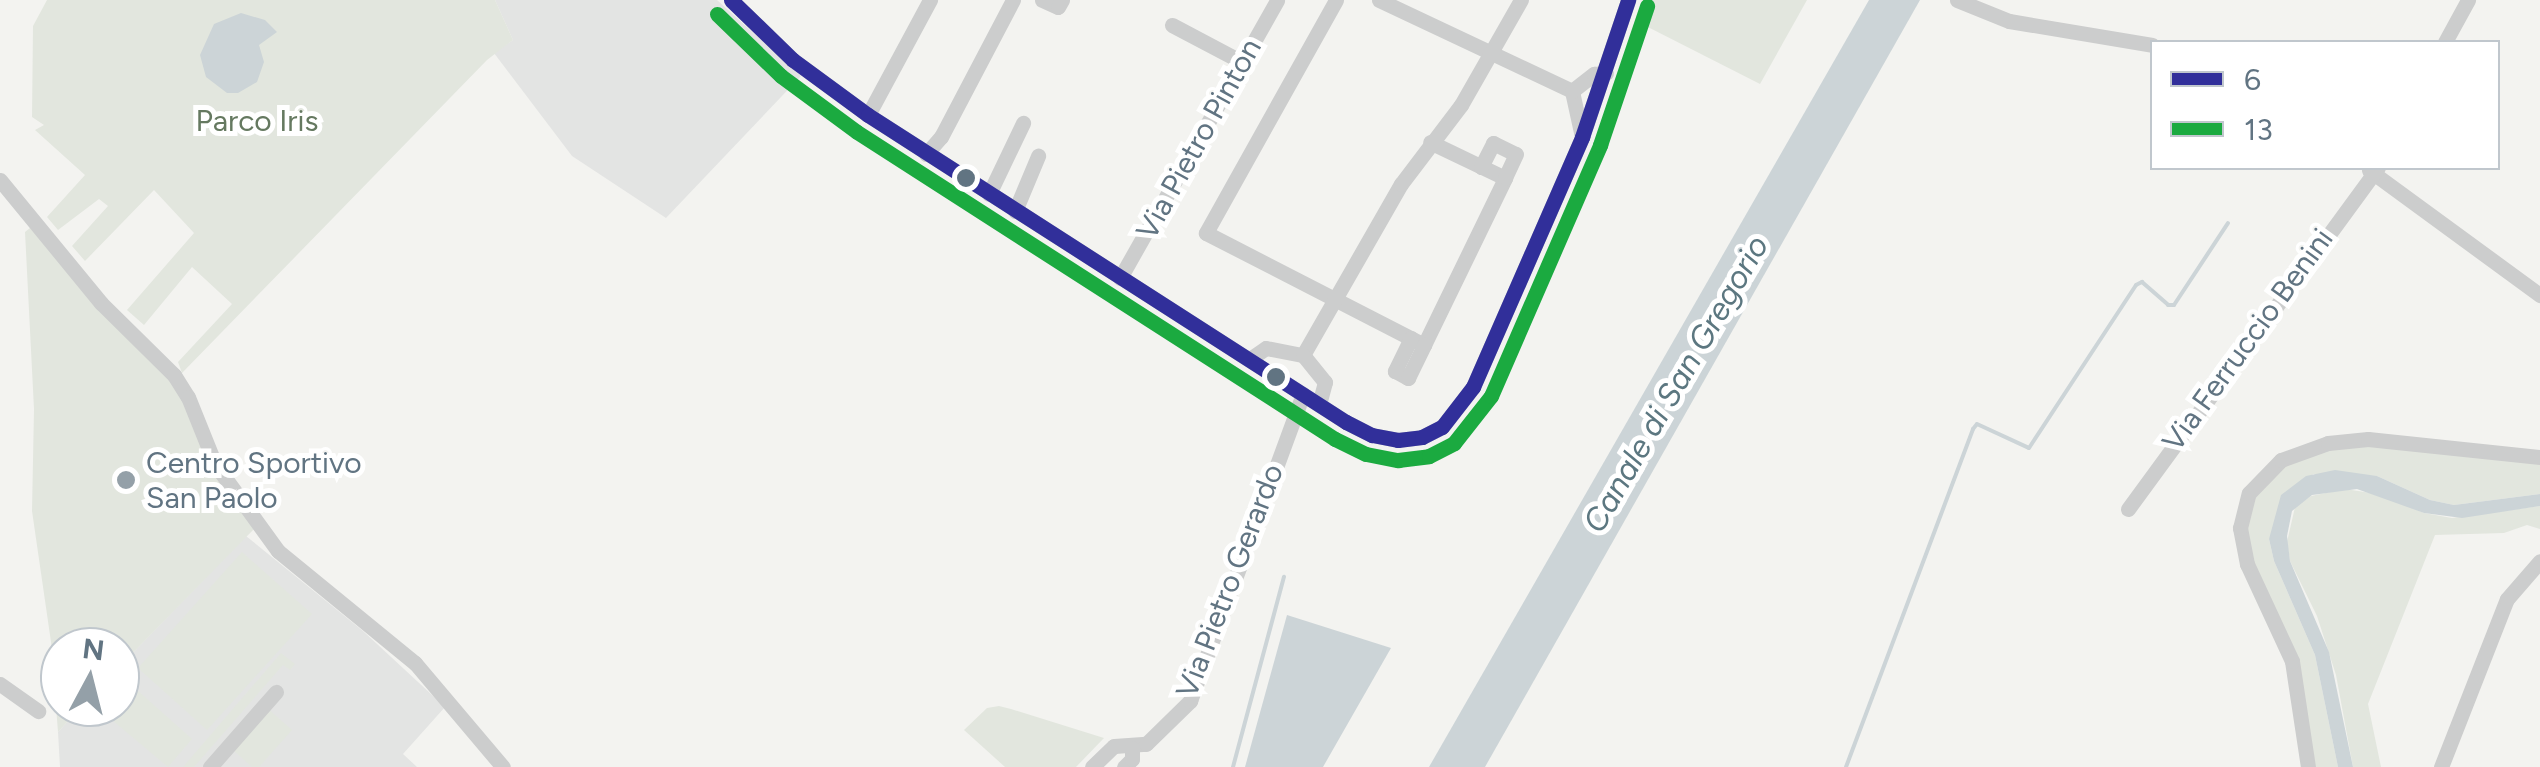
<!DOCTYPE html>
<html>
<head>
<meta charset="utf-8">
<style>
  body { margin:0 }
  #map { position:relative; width:2540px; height:767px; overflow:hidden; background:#f3f3f0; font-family:Figtree,sans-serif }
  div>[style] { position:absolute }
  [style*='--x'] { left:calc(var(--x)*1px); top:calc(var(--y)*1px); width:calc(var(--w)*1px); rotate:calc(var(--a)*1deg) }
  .built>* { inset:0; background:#e3e4e3 }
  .green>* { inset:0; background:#e2e6de }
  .water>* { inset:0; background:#ccd4d7 }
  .stream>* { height:4px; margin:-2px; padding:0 2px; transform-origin:2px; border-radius:2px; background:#ccd4d7 }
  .minor>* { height:15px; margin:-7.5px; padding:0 7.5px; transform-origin:7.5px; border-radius:7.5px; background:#cccdcd }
  .bus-1>* { height:15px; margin:-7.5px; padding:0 7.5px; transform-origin:7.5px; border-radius:7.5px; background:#312f9a }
  .bus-2>* { height:15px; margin:-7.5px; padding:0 7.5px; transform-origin:7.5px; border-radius:7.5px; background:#1baa40 }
  .dots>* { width:28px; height:28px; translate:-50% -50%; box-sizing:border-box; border:5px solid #fff; border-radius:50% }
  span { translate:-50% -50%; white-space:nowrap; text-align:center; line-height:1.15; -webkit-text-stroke:10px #fff; paint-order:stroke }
  .park-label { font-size:30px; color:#657960 }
  .street-label { font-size:30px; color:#617482 }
  .poi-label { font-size:30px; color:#617482 }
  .left { translate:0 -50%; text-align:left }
  .water-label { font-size:32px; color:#5c7780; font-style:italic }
  .legend { position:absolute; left:2150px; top:40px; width:350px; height:130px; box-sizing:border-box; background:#fff; border:2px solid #c0c7cd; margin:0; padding:12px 18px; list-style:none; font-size:30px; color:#617482 }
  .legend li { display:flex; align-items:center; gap:20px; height:50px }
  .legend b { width:50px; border:2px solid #c0c7cd }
  .north { position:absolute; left:40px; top:627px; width:100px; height:100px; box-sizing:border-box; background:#fff; border:2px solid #c0c7cd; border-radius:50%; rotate:7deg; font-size:28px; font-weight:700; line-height:40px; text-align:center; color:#617482 }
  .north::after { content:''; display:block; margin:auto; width:35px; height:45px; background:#94a0a8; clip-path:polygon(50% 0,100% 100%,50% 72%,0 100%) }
</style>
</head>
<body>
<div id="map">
  <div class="built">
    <div style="clip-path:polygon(495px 0,717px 0,801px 76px,666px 218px,572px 156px,494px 53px,513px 40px)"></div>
    <div style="clip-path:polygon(246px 536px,363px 631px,445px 707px,403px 754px,417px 767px,60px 767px,58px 732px,81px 707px,120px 707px,120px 666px)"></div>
  </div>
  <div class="green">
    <div style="clip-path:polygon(47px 0,495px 0,513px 40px,487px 60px,182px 373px,178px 362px,232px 304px,192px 267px,144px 325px,127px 310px,194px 233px,154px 190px,85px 261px,72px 246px,108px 206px,99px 199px,58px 230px,47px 217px,85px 175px,35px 130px,44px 125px,32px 117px,33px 26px)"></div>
    <div style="clip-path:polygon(1643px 0,1807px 0,1760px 84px,1638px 22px)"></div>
    <div style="clip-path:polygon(30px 228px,175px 386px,254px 529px,120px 666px,120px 647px,60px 647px,60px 707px,81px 707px,58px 732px,51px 642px,32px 511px,34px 409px,25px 232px)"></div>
    <div style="clip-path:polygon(2369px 440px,2540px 461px,2540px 494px,2454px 505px,2430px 500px,2377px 476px,2313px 474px,2269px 539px,2274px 561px,2315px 655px,2338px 767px,2311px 767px,2303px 705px,2248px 563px,2242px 528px,2251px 494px,2281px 462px)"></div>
    <div style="clip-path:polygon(2345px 489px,2378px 494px,2424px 513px,2452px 518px,2540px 506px,2540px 529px,2527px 525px,2504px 533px,2435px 535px,2368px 704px,2381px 767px,2353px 767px,2336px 675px,2317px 616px,2290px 561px,2287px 542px,2295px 507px,2311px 496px)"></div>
    <div style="clip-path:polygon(242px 552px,312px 614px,207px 730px,138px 668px)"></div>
    <div style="clip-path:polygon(281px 653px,295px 664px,290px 670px,283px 665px,194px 767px,183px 767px)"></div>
    <div style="clip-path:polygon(137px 690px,192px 739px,168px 767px,112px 720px)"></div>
    <div style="clip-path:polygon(999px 706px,1011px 709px,1104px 738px,1076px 767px,1005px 767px,964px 730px,987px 708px)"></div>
    <div style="clip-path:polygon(267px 708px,292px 730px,259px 767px,252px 767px,232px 749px)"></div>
  </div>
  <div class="water">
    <div style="clip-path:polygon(1869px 0,1920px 0,1485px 767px,1429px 767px)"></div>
    <div style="clip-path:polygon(241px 13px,265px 20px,277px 32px,259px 45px,264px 62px,257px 82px,238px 93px,227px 93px,206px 77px,200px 55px,214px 24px)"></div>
    <div style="clip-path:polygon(2335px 470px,2377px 476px,2430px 500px,2454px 505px,2540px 494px,2540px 506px,2462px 518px,2424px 513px,2357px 489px,2312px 495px,2292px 511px,2287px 536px,2290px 561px,2329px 652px,2353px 767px,2338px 767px,2315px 655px,2274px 561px,2269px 539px,2281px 495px,2306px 476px)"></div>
    <div style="clip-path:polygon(1287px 615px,1391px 648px,1323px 767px,1245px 767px)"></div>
  </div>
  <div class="stream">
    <div style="--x:1233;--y:767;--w:197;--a:-75"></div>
    <div style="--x:1846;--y:767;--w:361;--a:-69.4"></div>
    <div style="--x:1973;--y:429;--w:6;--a:-51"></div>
    <div style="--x:1977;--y:424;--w:57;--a:24.8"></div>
    <div style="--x:2029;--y:448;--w:195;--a:-56.7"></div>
    <div style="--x:2136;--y:285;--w:7;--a:-27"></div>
    <div style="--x:2142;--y:282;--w:35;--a:41"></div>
    <div style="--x:2168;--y:305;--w:6;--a:0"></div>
    <div style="--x:2174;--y:305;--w:98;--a:-56.6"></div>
  </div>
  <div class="minor">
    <div style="--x:731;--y:0;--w:86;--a:44.1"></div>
    <div style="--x:793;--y:60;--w:93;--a:36.3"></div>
    <div style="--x:868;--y:115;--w:568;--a:32.71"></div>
    <div style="--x:1346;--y:422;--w:29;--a:27"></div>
    <div style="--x:1372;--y:435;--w:26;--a:11"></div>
    <div style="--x:1398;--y:440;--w:24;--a:-7"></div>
    <div style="--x:1422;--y:437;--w:22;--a:-27"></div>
    <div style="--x:1442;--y:427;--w:51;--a:-52.2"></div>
    <div style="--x:1473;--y:387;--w:273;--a:-66.4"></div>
    <div style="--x:1582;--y:137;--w:145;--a:-71.4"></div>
    <div style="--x:1042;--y:0;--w:17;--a:24"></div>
    <div style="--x:1058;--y:7;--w:8;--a:-60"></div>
    <div style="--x:1336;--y:0;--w:267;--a:119.2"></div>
    <div style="--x:1206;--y:233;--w:245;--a:27.2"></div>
    <div style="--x:1424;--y:345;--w:186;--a:-64.1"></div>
    <div style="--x:1505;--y:178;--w:83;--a:-154.4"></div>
    <div style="--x:1379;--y:0;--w:213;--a:25.2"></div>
    <div style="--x:1957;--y:0;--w:56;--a:22"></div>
    <div style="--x:2009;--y:21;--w:145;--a:9.5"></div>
    <div style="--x:1172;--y:25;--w:79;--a:27.9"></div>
    <div style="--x:2445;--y:42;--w:48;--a:-61.3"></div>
    <div style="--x:868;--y:115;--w:131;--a:-61.7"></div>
    <div style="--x:1582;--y:137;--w:47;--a:-102.3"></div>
    <div style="--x:1572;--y:91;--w:28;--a:-38"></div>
    <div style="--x:1594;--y:74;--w:12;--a:-5"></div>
    <div style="--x:926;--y:154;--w:23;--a:-49"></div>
    <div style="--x:941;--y:137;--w:155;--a:-62.3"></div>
    <div style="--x:1481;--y:167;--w:27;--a:-63"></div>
    <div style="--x:1493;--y:143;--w:25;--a:26"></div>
    <div style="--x:1516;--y:154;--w:26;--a:115"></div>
    <div style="--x:2369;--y:170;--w:212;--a:36.2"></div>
    <div style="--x:0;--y:180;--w:159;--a:50.6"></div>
    <div style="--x:101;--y:303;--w:103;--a:44.6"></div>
    <div style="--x:174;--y:375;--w:26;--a:58"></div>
    <div style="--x:188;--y:397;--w:72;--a:68.1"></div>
    <div style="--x:215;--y:464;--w:107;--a:54.1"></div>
    <div style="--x:278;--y:551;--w:177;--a:39.3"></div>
    <div style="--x:415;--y:663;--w:136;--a:49.8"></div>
    <div style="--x:989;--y:194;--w:79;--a:-64.4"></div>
    <div style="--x:1015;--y:211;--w:60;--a:-67.3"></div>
    <div style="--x:1120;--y:278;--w:319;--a:-60.5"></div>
    <div style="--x:1411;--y:338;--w:37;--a:116"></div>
    <div style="--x:1395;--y:371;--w:15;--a:28"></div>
    <div style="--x:1408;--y:378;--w:37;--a:-64"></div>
    <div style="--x:1303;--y:355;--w:197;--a:-60.2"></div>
    <div style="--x:1401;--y:184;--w:99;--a:-52.8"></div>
    <div style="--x:1461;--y:105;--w:121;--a:-60.3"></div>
    <div style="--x:1250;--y:359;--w:19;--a:-35"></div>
    <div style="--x:1266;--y:348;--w:38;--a:11"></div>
    <div style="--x:1303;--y:355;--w:35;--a:51"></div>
    <div style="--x:1325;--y:382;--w:23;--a:105"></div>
    <div style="--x:2128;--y:509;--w:423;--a:-53.8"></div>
    <div style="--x:0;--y:684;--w:47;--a:35.4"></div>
    <div style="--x:210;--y:767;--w:100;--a:-48.7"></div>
    <div style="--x:1092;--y:767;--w:30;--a:-44"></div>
    <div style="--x:1114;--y:746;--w:32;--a:-4"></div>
    <div style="--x:1146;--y:744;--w:62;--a:-44.3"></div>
    <div style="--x:1190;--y:701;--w:327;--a:-69.8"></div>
    <div style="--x:1124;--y:767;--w:11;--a:-45"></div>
    <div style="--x:1132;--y:759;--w:11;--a:-90"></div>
    <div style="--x:2308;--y:767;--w:107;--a:-98.6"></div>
    <div style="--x:2292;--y:661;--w:107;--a:-114.9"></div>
    <div style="--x:2247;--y:564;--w:37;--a:-101"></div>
    <div style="--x:2240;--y:528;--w:36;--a:-76"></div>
    <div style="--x:2249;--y:493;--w:46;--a:-45.9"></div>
    <div style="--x:2281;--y:460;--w:50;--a:-19.9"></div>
    <div style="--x:2328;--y:443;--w:40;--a:-5.7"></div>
    <div style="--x:2368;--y:439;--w:173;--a:6"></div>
    <div style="--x:2441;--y:767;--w:180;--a:-68.6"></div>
    <div style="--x:2507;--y:599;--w:50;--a:-49"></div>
  </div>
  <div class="bus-1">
    <div style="--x:731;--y:0;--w:86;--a:44.1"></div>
    <div style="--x:793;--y:60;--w:93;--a:36.3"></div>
    <div style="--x:868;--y:115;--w:568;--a:32.71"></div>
    <div style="--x:1346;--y:422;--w:29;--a:27"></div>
    <div style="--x:1372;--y:435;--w:26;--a:11"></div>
    <div style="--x:1398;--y:440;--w:24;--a:-7"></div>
    <div style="--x:1422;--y:437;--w:22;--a:-27"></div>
    <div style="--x:1442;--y:427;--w:51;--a:-52.2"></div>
    <div style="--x:1473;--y:387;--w:273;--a:-66.4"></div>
    <div style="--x:1582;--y:137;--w:145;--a:-71.4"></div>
  </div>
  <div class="bus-2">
    <div style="--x:717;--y:14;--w:89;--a:44.1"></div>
    <div style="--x:781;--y:76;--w:94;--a:36.4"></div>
    <div style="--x:857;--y:132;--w:568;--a:32.71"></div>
    <div style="--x:1335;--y:439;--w:34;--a:26"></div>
    <div style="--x:1366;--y:454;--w:33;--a:11"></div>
    <div style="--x:1398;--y:460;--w:31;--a:-7"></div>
    <div style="--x:1429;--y:456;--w:28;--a:-27"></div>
    <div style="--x:1454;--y:443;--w:60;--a:-51.8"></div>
    <div style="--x:1491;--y:396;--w:274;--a:-66.5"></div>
    <div style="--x:1600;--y:145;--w:147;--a:-71.3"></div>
  </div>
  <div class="dots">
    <div style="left:966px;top:178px;background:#617482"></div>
    <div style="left:1276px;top:377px;background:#617482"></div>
    <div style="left:126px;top:480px;background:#94a0a8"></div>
  </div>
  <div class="park-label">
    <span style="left:257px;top:121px">Parco Iris</span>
  </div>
  <div class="street-label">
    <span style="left:1199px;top:139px;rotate:-61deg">Via Pietro Pinton</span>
    <span style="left:2248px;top:340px;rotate:-54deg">Via Ferruccio Benini</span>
    <span style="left:1230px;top:581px;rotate:-69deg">Via Pietro Gerardo</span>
  </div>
  <div class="poi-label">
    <span class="left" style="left:146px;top:480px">Centro Sportivo<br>San Paolo</span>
  </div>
  <div class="water-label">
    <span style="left:1676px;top:384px;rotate:-60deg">Canale di San Gregorio</span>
  </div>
  <ul class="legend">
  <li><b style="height:12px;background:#312f9a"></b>6</li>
  <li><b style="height:12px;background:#1baa40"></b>13</li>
  </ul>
  <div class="north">N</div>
</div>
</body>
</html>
